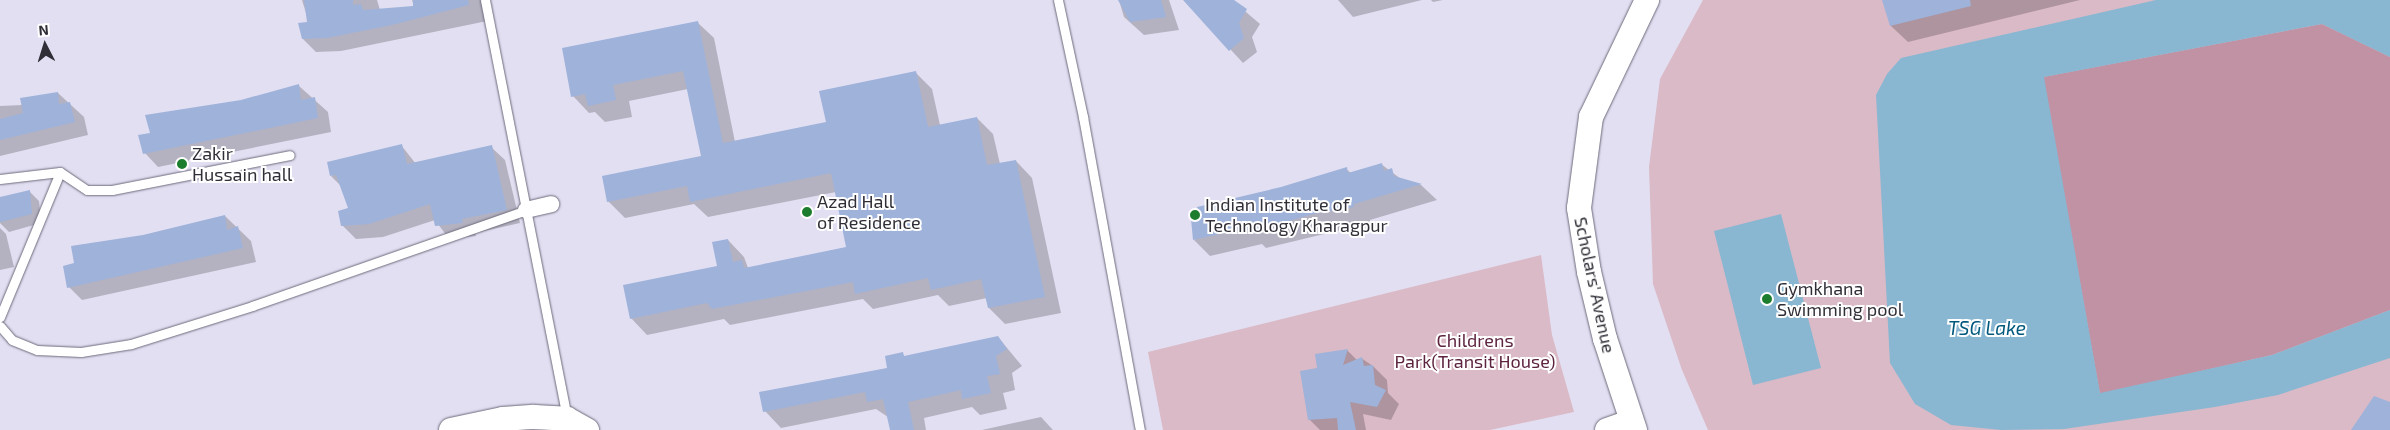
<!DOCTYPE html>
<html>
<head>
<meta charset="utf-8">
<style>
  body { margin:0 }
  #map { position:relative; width:2390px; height:430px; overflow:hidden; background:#e2dff2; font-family:"Exo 2",sans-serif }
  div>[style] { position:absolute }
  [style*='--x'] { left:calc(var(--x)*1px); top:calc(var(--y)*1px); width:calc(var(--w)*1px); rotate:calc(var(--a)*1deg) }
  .green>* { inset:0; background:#dabac6 }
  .forest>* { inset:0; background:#c191a4 }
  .water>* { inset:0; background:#89b7d2 }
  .shadow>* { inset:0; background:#0003 }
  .building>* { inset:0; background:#9eb2da }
  .roads { filter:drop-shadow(0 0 1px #6d6a7b) drop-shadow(0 0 1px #6d6a7b) }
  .lane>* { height:9px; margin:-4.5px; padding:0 4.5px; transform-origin:4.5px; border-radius:4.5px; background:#fff }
  .street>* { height:16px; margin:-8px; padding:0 8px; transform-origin:8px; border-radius:8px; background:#fff }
  .secondary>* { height:24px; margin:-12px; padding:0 12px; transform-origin:12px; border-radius:12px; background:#fff }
  .dots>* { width:14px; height:14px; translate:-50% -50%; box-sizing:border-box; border:2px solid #fff; border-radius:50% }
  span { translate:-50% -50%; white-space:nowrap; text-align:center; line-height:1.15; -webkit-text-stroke:4px #fff; paint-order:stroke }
  .poi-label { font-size:18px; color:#302f37 }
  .left { translate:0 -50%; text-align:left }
  .street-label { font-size:18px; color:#302f37 }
  .park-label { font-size:18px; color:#5d233f }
  .water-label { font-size:19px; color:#01597d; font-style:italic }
  .north { position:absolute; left:20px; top:20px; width:50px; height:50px; -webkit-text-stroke:4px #fff; paint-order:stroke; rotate:355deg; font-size:14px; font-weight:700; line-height:20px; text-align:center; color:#302f37 }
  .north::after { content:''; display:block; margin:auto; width:18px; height:22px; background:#302f37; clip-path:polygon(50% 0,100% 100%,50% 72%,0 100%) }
</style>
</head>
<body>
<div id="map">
  <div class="green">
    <div style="clip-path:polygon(1703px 0,2390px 0,2390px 430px,1708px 430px,1682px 370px,1653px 284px,1649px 167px,1660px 79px)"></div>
    <div style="clip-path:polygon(1541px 255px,1552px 335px,1574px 412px,1490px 430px,1163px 430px,1148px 352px)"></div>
  </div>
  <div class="forest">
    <div style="clip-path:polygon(2322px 24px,2390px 57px,2390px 310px,2272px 355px,2100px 394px,2043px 77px)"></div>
  </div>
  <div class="water">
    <div style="clip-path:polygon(2156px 0,2390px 0,2390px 57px,2322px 24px,2044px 77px,2100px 393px,2272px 355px,2390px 310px,2390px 358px,2278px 395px,2215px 407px,2064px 429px,2001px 430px,1951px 425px,1915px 404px,1890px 363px,1876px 95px,1887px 74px,1901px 58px)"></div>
    <div style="clip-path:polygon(1781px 214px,1821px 368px,1753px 385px,1714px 231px)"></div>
  </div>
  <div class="shadow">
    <div style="clip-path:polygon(302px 0,377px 0,380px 10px,414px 7px,412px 0,487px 0,492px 20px,341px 51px,316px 52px,303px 39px,309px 23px)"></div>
    <div style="clip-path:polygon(1119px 0,1169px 0,1179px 30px,1144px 35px,1124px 17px)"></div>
    <div style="clip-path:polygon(1185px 0,1232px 0,1260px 24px,1252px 37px,1257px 52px,1243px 63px)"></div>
    <div style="clip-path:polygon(1338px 0,1422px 0,1353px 17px)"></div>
    <div style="clip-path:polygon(1431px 0,1443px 0,1433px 2px)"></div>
    <div style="clip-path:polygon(1893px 0,2080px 0,1908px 42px,1891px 26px)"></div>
    <div style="clip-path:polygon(697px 22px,714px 38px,735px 142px,827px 123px,915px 72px,932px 89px,940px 125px,977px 118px,993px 134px,1000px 164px,1016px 161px,1032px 178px,1061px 313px,1005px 324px,989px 308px,987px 298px,949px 306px,938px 295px,873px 309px,863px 299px,730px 325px,724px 319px,647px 335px,631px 318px,718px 266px,728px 240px,744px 257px,748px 268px,847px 248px,836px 192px,708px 217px,694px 204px,625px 218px,608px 201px,702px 157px,688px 89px,629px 101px,632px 117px,605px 122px,595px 112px,589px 113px,573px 96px)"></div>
    <div style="clip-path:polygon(299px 86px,328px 112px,331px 132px,158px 167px,145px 153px,241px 101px)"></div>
    <div style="clip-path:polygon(58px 93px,84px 117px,88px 135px,0 156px,0 106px,22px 105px)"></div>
    <div style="clip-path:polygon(401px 145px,416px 164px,491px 147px,505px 160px,520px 223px,475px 233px,476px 236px,449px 239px,435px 220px,383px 237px,356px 239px,342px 225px,349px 209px,341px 186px,331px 176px)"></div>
    <div style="clip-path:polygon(1381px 164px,1401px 179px,1421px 185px,1437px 200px,1370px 220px,1370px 223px,1266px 248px,1262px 244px,1210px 256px,1194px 240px,1282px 189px,1346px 169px,1351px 173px)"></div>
    <div style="clip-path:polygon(29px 191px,39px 201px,41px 223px,9px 232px,0 223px,0 198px)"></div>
    <div style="clip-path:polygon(225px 216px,251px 241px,256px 262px,82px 300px,69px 287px,143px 237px)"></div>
    <div style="clip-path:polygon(0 228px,6px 234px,14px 267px,0 270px)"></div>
    <div style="clip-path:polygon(998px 337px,1022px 366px,1012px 373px,1015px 390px,1003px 393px,1007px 409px,980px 415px,972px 407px,924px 418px,926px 430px,891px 430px,888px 417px,876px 409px,781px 428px,765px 411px,889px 369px,902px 354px,905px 357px)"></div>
    <div style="clip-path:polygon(1347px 350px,1357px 360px,1361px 358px,1373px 366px,1387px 380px,1388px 393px,1399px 404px,1391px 420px,1363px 414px,1366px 430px,1320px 430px,1310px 420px,1318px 369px)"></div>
    <div style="clip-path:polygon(1041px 417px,1053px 430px,982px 430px)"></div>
  </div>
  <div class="building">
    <div style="clip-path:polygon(304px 0,353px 0,353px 5px,361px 4px,363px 10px,413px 6px,413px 0,468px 0,469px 5px,392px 25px,327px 38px,302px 39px,298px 23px,307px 22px)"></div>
    <div style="clip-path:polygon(1118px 0,1161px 0,1166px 17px,1130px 22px)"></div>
    <div style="clip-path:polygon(1183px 0,1234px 0,1247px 9px,1239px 23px,1244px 38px,1229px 51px)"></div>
    <div style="clip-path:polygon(1882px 0,1970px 0,1971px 6px,1890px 26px)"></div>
    <div style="clip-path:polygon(698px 21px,723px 143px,826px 122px,819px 91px,916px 71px,928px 127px,977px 117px,987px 165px,1016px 160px,1045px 297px,988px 308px,981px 279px,931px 290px,928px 278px,855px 294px,853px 282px,712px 309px,707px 303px,630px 319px,623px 285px,717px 266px,712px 242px,728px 239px,733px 262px,742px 260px,744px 268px,846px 247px,831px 173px,690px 202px,687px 186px,607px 202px,602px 176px,701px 156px,683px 71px,613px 85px,616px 100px,588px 106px,585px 94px,571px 97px,562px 48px)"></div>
    <div style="clip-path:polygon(299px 84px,301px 100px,315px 97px,318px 118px,143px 154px,138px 135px,150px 133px,145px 115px,241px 100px)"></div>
    <div style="clip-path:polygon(58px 92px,59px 104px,70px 102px,75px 122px,0 140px,0 119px,23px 113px,20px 98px)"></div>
    <div style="clip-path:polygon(402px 144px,407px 164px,492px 145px,507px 210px,462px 219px,463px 223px,435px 226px,430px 204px,369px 224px,341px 226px,338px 211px,348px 208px,336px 175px,330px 176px,327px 162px)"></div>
    <div style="clip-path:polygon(1382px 163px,1384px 171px,1392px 168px,1394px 176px,1422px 184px,1354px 204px,1354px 207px,1313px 214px,1249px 233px,1247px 228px,1193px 240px,1191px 219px,1199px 216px,1197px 207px,1281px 187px,1347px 167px,1348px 173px)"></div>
    <div style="clip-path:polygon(30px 190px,32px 214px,0 222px,0 197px)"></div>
    <div style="clip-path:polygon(225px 215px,227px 230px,238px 226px,243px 248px,67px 288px,63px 266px,74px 263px,71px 246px,143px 235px)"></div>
    <div style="clip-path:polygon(998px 336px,1007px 349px,996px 356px,1000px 374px,987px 376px,991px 393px,962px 399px,961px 390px,908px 402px,914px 430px,890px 430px,883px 399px,867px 402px,865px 392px,763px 412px,759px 392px,887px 368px,885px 356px,903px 352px,904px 356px)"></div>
    <div style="clip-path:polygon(1348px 349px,1343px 365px,1362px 357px,1364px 366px,1373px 365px,1375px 385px,1386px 390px,1377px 407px,1350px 402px,1356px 430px,1338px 430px,1337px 418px,1308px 420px,1300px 371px,1317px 368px,1315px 354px)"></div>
    <div style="clip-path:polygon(2374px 396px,2390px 402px,2390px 430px,2351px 430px)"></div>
  </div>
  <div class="roads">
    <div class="lane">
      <div style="--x:485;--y:0;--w:425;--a:78.9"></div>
      <div style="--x:1058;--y:0;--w:120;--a:77.9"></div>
      <div style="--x:1083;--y:117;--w:318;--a:79.7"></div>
      <div style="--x:0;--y:179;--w:60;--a:-6.7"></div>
      <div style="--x:60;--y:172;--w:32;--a:34"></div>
      <div style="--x:87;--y:190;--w:25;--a:0"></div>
      <div style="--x:112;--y:190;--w:181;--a:-11.1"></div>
      <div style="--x:0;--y:317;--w:157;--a:-67.5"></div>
      <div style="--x:0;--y:326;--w:18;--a:49"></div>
      <div style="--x:12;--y:340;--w:27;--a:22"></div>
      <div style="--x:37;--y:350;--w:44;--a:2.6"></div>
      <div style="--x:81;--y:352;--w:51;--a:-9.1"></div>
      <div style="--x:131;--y:344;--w:127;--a:-17.4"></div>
      <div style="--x:252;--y:306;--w:290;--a:-19.3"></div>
    </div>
    <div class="street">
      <div style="--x:526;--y:210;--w:26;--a:-13"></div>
    </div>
    <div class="secondary">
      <div style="--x:451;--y:430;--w:53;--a:-11.9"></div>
      <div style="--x:503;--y:419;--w:31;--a:-4"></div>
      <div style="--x:534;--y:417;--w:33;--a:3"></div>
      <div style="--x:567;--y:419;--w:23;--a:29"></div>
      <div style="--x:1607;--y:430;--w:24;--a:-19"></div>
      <div style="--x:1635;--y:430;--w:96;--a:-108.2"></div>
      <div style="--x:1605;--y:339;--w:69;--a:-103.4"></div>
      <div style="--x:1589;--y:272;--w:65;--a:-98.9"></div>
      <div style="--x:1579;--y:208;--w:92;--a:-82.5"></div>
      <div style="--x:1591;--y:117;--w:130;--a:-64.4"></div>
    </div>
  </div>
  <div class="dots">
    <div style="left:182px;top:164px;background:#1d7d2f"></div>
    <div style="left:807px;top:212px;background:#1d7d2f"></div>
    <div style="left:1195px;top:215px;background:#1d7d2f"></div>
    <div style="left:1767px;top:299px;background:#1d7d2f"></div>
  </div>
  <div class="poi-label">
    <span class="left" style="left:192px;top:164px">Zakir<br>Hussain hall</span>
    <span class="left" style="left:817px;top:212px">Azad Hall<br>of Residence</span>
    <span class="left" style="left:1205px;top:215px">Indian Institute of<br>Technology Kharagpur</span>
    <span class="left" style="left:1777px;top:299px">Gymkhana<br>Swimming pool</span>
  </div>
  <div class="street-label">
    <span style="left:1595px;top:285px;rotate:78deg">Scholars' Avenue</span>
  </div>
  <div class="park-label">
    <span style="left:1475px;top:351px">Childrens<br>Park(Transit House)</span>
  </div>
  <div class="water-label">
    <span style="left:1987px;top:328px">TSG Lake</span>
  </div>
  <div class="north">N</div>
</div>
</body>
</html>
